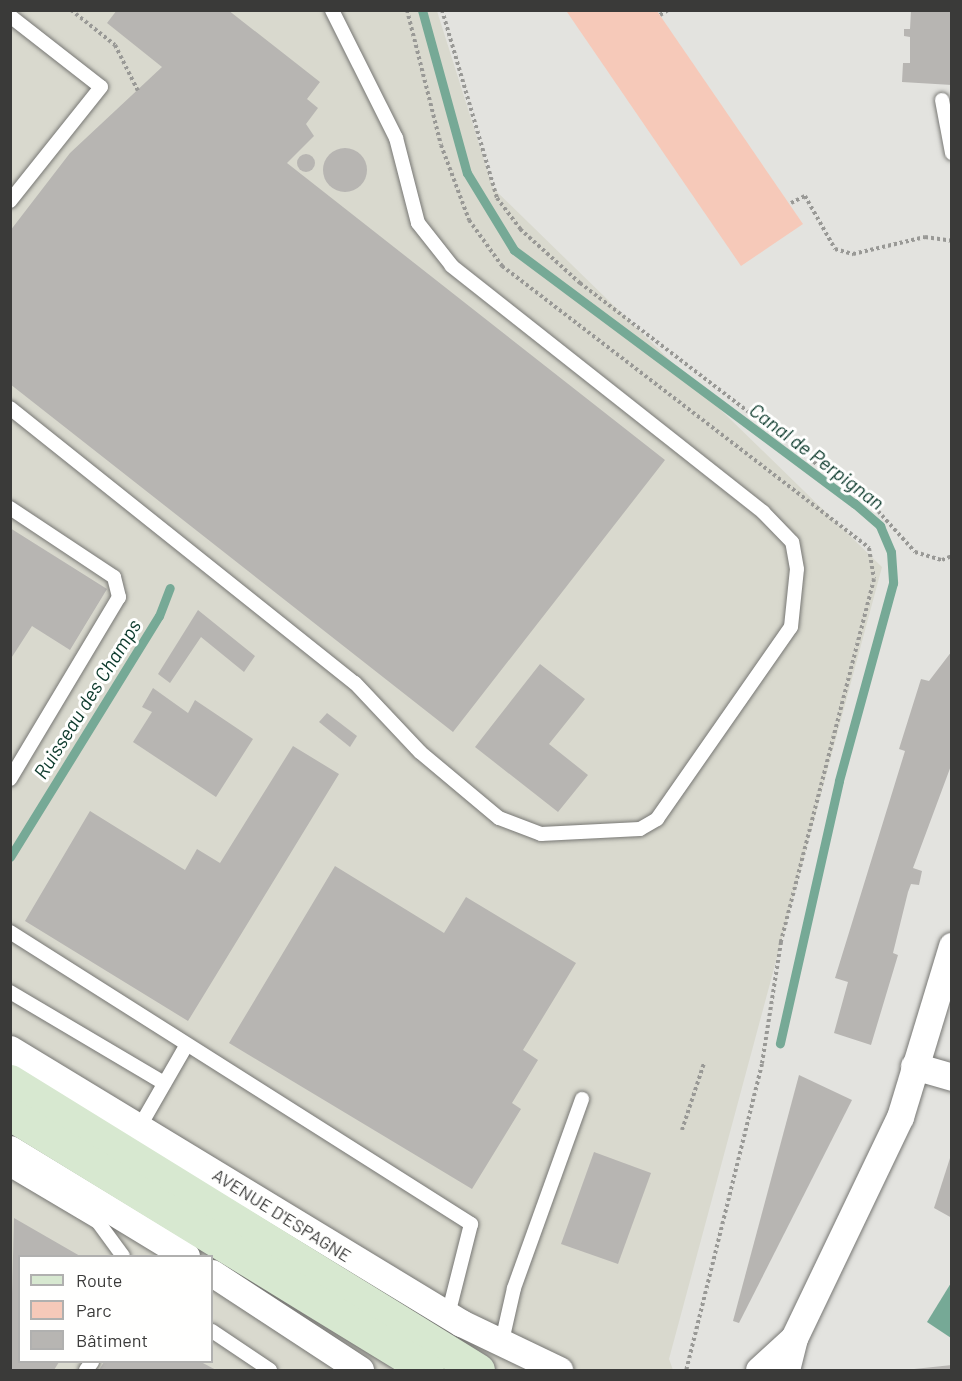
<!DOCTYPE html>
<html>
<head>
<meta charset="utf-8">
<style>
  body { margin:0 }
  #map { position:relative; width:962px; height:1381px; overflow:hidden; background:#e3e3df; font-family:Barlow,sans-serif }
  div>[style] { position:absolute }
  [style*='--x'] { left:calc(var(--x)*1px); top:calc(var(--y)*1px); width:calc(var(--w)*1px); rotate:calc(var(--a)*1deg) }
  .built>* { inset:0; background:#d9d9ce }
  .green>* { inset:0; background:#f6c9b9 }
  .water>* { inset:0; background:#76a996 }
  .stream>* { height:9px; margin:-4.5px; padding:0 4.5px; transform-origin:4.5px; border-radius:4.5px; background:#76a996 }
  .building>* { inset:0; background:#b7b5b2 }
  .round { border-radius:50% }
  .path>* { height:4px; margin-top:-2px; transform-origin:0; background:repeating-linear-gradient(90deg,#999996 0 3px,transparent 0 6px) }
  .roads { filter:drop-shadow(0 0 2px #777774) drop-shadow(0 0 2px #777774) }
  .lane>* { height:14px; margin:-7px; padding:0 7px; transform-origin:7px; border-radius:7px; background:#fff }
  .street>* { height:27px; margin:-13.5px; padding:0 13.5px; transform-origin:13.5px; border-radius:13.5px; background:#fff }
  .secondary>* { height:33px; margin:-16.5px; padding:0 16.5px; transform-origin:16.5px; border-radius:16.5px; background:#d7e8d0 }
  span { translate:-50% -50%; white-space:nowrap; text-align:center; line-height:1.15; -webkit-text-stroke:6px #fffffe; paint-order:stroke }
  .street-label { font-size:18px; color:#3a3a39 }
  .water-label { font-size:20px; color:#0b392b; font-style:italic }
  .frame { position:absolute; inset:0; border:12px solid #3a3a39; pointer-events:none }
  .legend { position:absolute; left:18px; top:1255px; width:195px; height:108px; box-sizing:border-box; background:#fffffe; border:2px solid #b0b0af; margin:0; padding:8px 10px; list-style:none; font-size:18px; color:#3a3a39 }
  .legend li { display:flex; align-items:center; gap:12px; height:30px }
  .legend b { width:30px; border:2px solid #b0b0af }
</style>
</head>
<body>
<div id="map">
  <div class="built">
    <div style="clip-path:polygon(evenodd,10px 11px,437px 11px,493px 188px,882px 567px,669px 1359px,673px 1370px,11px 1370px,10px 11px,20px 1256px,212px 1256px,212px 1362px,20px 1362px,20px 1256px)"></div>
  </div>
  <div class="green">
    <div style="clip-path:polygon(657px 11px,803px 224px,741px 266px,567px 12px)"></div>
  </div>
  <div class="water">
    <div style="clip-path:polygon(951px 1283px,951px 1338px,927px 1322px)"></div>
  </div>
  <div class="stream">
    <div style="--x:422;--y:10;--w:169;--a:74.6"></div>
    <div style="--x:467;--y:173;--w:90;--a:58.6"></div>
    <div style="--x:514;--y:250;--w:424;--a:36.7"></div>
    <div style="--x:854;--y:503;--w:35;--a:41"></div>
    <div style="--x:880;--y:526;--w:28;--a:67"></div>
    <div style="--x:891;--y:552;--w:31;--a:86"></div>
    <div style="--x:893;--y:583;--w:205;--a:105.3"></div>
    <div style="--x:839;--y:781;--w:269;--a:102.7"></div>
    <div style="--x:10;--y:857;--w:283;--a:-58.3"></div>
    <div style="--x:159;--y:616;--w:30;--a:-69"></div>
  </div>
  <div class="building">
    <div style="clip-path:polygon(117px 10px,228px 10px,320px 82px,307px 99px,318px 108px,306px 124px,314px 136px,287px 163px,665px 460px,453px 732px,10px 384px,10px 231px,70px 153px,162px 67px,107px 23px)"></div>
    <div style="clip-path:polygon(911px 10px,952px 10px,952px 85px,902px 82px,903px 63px,910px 63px,910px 37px,904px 36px,904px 29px,910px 29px)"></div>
    <div class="round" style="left:323px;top:148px;width:44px;height:44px"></div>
    <div class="round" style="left:297px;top:154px;width:18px;height:18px"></div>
    <div style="clip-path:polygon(10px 528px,107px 589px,70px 650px,32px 626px,10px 660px)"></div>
    <div style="clip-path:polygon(198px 610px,255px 656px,244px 672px,201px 637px,170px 683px,158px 674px)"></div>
    <div style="clip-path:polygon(952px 651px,952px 763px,913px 868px,922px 871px,919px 885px,911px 884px,908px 892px,893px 953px,898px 955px,871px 1045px,834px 1033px,848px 982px,835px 978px,905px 751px,899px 749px,921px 679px,929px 681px)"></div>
    <div style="clip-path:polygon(540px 664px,585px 699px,549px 744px,588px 775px,558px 812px,475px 747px)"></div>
    <div style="clip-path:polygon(153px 688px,188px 713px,195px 700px,253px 739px,216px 797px,133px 742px,152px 712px,142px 707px)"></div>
    <div style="clip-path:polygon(327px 713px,357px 736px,350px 747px,319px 722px)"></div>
    <div style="clip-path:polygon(293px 746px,339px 774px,188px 1021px,25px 921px,90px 811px,185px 870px,197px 849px,220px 863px)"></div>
    <div style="clip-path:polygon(335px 866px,444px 933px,466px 897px,576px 963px,523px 1050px,538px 1060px,512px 1103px,521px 1109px,472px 1189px,229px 1043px)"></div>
    <div style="clip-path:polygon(799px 1075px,852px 1100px,739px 1323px,733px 1321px)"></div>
    <div style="clip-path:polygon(594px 1152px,651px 1173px,618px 1264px,561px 1244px)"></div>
    <div style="clip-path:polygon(951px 1155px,952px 1155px,952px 1218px,934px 1208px)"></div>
    <div style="clip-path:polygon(14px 1218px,80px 1256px,20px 1256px,20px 1362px,59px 1362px,54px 1370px,10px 1370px)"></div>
    <div style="clip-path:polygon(104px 1362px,201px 1362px,216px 1370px,99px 1370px)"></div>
    <div style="clip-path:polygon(952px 1365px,952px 1370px,914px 1370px,914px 1369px)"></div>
  </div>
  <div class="path">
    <div style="--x:71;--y:10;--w:56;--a:38.5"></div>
    <div style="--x:115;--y:45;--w:51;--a:63.4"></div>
    <div style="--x:407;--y:10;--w:139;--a:75.9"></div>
    <div style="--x:441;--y:145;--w:80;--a:69.5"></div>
    <div style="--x:469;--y:220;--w:57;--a:54.3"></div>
    <div style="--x:502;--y:266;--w:463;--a:37.5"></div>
    <div style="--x:869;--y:548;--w:31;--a:81"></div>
    <div style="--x:874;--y:579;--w:375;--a:104.4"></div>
    <div style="--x:781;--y:942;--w:123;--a:98.9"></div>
    <div style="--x:762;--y:1064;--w:315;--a:103.9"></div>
    <div style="--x:442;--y:10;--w:196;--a:73.7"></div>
    <div style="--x:497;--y:198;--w:39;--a:53"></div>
    <div style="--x:520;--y:229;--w:81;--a:42"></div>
    <div style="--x:580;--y:283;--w:375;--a:37.4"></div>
    <div style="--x:878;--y:511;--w:55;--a:47.9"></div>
    <div style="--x:915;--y:552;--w:28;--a:17"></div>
    <div style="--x:942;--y:560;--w:11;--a:-22"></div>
    <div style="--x:660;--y:15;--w:9;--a:-32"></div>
    <div style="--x:791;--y:203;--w:16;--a:-27"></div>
    <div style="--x:805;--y:196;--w:61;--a:60.5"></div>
    <div style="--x:835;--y:249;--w:19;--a:16"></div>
    <div style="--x:853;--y:254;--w:74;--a:-13.3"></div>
    <div style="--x:925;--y:237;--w:27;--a:8"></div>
    <div style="--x:682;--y:1130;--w:71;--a:-71.8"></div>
  </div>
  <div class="roads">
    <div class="lane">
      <div style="--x:10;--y:16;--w:115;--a:38"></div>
      <div style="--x:101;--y:87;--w:146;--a:128.6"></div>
      <div style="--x:942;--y:100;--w:54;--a:79.3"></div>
      <div style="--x:10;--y:408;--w:441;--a:38.6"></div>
      <div style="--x:355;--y:683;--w:95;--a:46.7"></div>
      <div style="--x:420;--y:752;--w:103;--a:39.9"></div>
      <div style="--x:499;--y:818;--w:45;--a:20.9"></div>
      <div style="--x:541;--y:834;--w:99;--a:-2.9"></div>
      <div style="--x:640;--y:829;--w:20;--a:-30"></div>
      <div style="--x:657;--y:819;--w:234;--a:-55.1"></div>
      <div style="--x:791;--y:627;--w:58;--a:-84.1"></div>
      <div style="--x:797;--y:569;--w:27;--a:-100"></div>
      <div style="--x:792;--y:542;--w:42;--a:-134"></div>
      <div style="--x:763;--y:512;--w:397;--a:-141.7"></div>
      <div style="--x:452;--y:266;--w:55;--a:-128.3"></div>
      <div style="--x:418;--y:223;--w:88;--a:-104.5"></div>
      <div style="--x:396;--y:138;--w:143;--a:-116.6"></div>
      <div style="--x:10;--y:508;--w:125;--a:33.6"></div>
      <div style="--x:114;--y:577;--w:21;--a:76"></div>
      <div style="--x:119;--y:597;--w:212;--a:120.9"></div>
      <div style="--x:10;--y:932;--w:546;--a:32.35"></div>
      <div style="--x:471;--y:1224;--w:94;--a:104.2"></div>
      <div style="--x:10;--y:992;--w:179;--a:30.6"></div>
      <div style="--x:140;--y:1126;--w:92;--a:-60.1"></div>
      <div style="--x:10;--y:1170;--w:102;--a:30.6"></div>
      <div style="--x:98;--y:1222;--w:42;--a:53.7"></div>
      <div style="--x:212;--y:1331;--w:70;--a:33.9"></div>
      <div style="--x:502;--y:1341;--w:54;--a:-77.2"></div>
      <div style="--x:514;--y:1288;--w:201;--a:-70.2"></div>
      <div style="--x:86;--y:1370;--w:10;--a:-53"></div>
    </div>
    <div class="street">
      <div style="--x:10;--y:1049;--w:528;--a:31.28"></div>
      <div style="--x:461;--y:1323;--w:109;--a:25.6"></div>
      <div style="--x:914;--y:1066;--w:40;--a:16"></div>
      <div style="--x:10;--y:1149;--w:206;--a:31.3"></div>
      <div style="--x:212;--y:1273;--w:177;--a:33.2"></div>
      <div style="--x:759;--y:1370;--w:47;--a:-42.4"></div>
      <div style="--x:786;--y:1370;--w:33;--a:-76"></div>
      <div style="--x:794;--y:1338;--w:245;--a:-64.4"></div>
      <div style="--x:900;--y:1117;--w:179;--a:-73.1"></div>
    </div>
    <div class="secondary">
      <div style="--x:10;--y:1081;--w:550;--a:31.7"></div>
      <div style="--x:10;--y:1114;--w:489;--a:31.5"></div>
    </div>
  </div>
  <div class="street-label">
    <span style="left:282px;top:1215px;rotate:32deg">AVENUE D'ESPAGNE</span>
  </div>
  <div class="water-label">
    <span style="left:817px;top:456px;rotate:37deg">Canal de Perpignan</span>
    <span style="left:87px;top:699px;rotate:-58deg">Ruisseau des Champs</span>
  </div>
  <div class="frame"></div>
  <ul class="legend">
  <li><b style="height:8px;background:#d7e8d0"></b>Route</li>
  <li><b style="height:16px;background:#f6c9b9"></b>Parc</li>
  <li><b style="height:16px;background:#b7b5b2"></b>Bâtiment</li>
  </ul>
</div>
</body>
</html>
